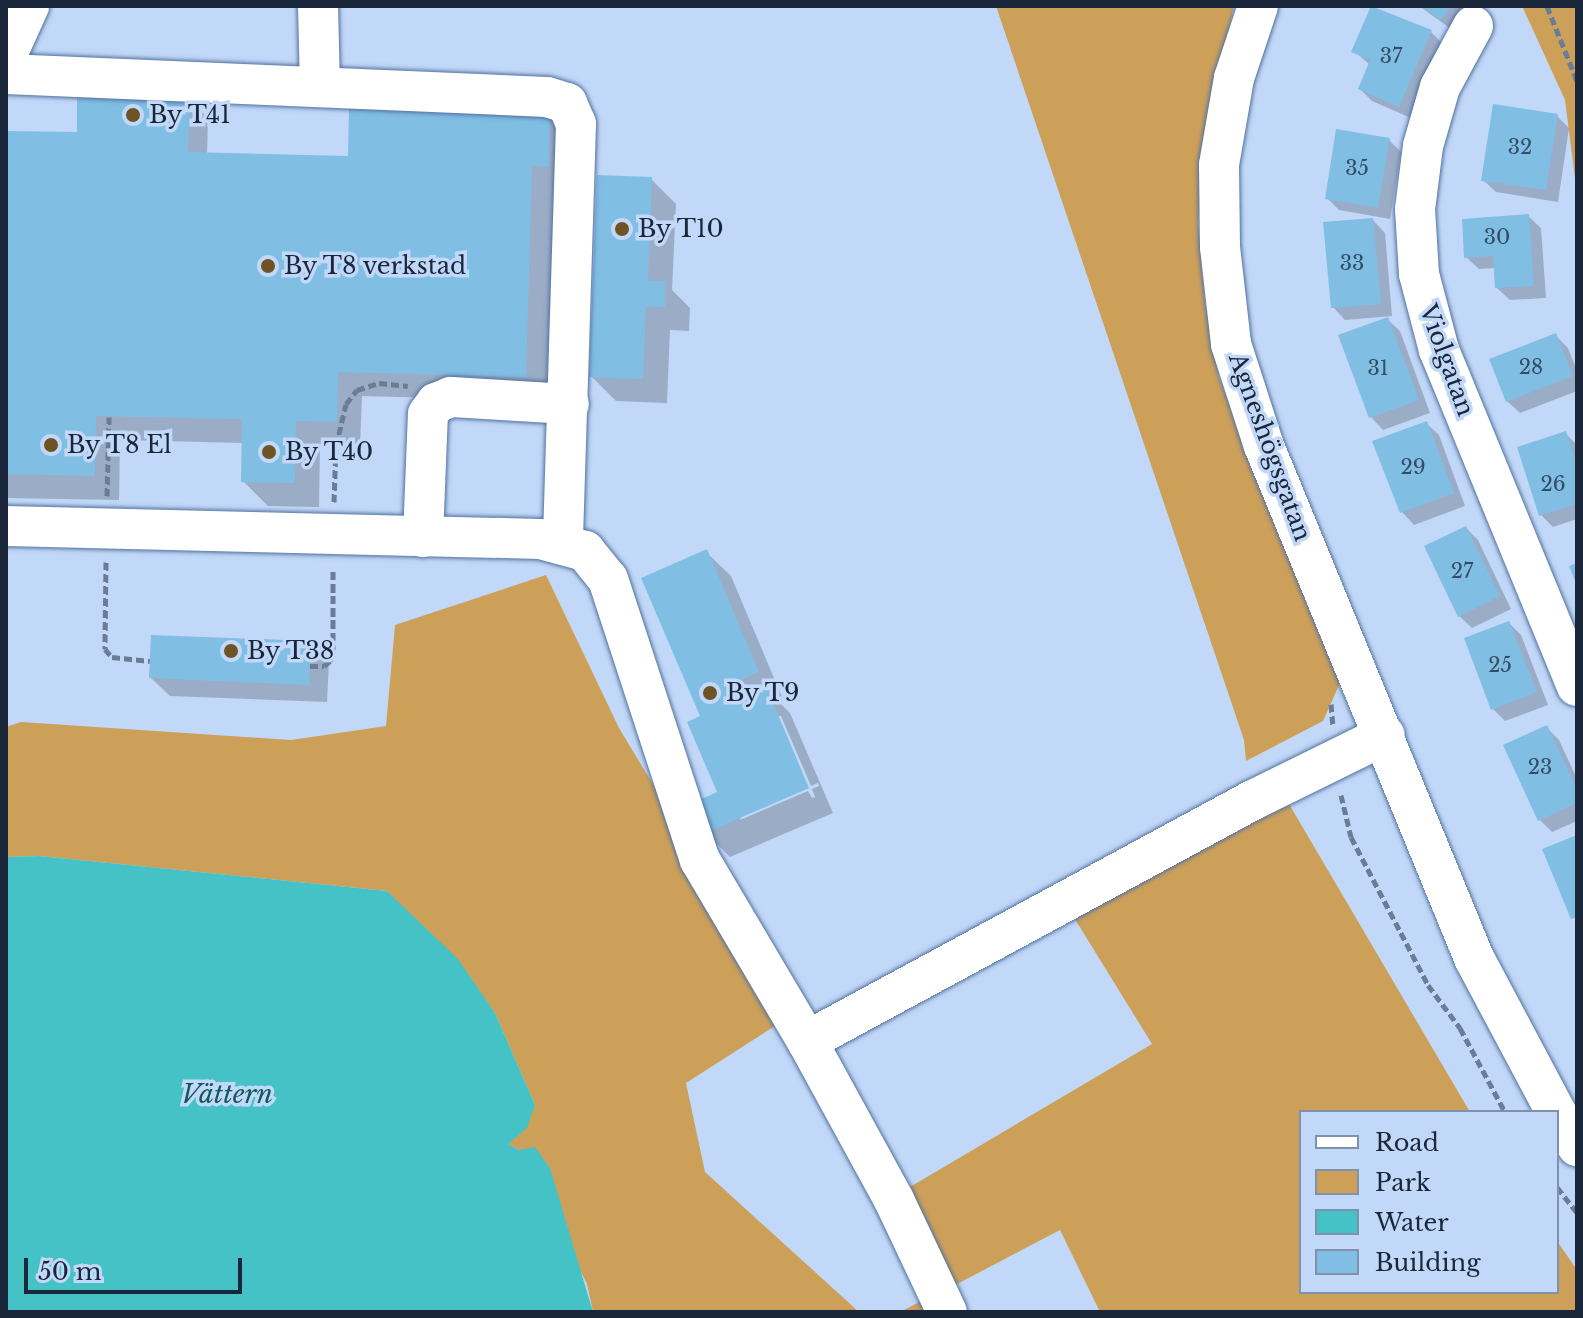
<!DOCTYPE html>
<html>
<head>
<meta charset="utf-8">
<style>
  body { margin:0 }
  #map { position:relative; width:1583px; height:1318px; overflow:hidden; background:#c2d8f8; font-family:"Libre Baskerville",serif }
  div>[style] { position:absolute }
  [style*='--x'] { left:calc(var(--x)*1px); top:calc(var(--y)*1px); width:calc(var(--w)*1px); rotate:calc(var(--a)*1deg) }
  .green>* { inset:0; background:#cda05a }
  .water>* { inset:0; background:#45c2c5 }
  .shadow>* { inset:0; background:#0003 }
  .building>* { inset:0; background:#81bee4 }
  .path>* { height:5px; margin-top:-2.5px; transform-origin:0; background:repeating-linear-gradient(90deg,#6b7c96 0 8px,transparent 0 12px) }
  .roads { filter:drop-shadow(0 0 2px #5172a1) drop-shadow(0 0 2px #5172a1) }
  .minor>* { height:40px; margin:-20px; padding:0 20px; transform-origin:20px; border-radius:20px; background:#fff }
  .dots>* { width:22px; height:22px; translate:-50% -50%; box-sizing:border-box; border:4px solid #c2d8f8; border-radius:50% }
  span { translate:-50% -50%; white-space:nowrap; text-align:center; line-height:1.15; -webkit-text-stroke:7px #c2d8f8; paint-order:stroke }
  .number-label { font-size:20px; color:#344d65 }
  .number-label span { -webkit-text-stroke-width:0 }
  .poi-label { font-size:24px; color:#1a273b }
  .left { translate:0 -50%; text-align:left }
  .street-label { font-size:24px; color:#1a273b }
  .water-label { font-size:26px; color:#105859; font-style:italic }
  .frame { position:absolute; inset:0; border:8px solid #1a273b; pointer-events:none }
  .legend { position:absolute; left:1299px; top:1110px; width:260px; height:184px; box-sizing:border-box; background:#c2d8f8; border:2px solid #7f91ac; margin:0; padding:10px 14px; list-style:none; font-size:24px; color:#1a273b }
  .legend li { display:flex; align-items:center; gap:16px; height:40px }
  .legend b { width:40px; border:2px solid #7f91ac }
  .scale { position:absolute; left:24px; top:1258px; width:218px; height:36px; box-sizing:border-box; border:4px solid #1a273b; border-top:0; padding-left:10px; font-size:24px; line-height:28px; white-space:nowrap; color:#1a273b; -webkit-text-stroke:6px #c2d8f8; paint-order:stroke }
</style>
</head>
<body>
<div id="map">
  <div class="green">
    <div style="clip-path:polygon(996px 6px,1234px 6px,1207px 124px,1198px 221px,1205px 303px,1219px 378px,1340px 683px,1323px 721px,1246px 761px,1244px 740px)"></div>
    <div style="clip-path:polygon(1522px 6px,1577px 7px,1577px 194px,1565px 100px)"></div>
    <div style="clip-path:polygon(546px 575px,619px 728px,792px 1015px,686px 1083px,705px 1172px,859px 1312px,593px 1312px,587px 1284px,519px 1150px,508px 1144px,535px 1105px,495px 1013px,387px 891px,39px 856px,6px 857px,6px 727px,21px 722px,291px 740px,386px 726px,395px 625px)"></div>
    <div style="clip-path:polygon(1289px 804px,1470px 1112px,1301px 1112px,1301px 1292px,1557px 1292px,1557px 1241px,1577px 1270px,1577px 1312px,1100px 1312px,1060px 1230px,940px 1293px,946px 1312px,900px 1312px,939px 1292px,893px 1197px,1152px 1044px,1073px 916px)"></div>
  </div>
  <div class="water">
    <div style="clip-path:polygon(39px 856px,387px 891px,458px 959px,495px 1013px,535px 1105px,527px 1128px,508px 1144px,519px 1150px,535px 1147px,550px 1168px,593px 1312px,6px 1312px,6px 857px)"></div>
  </div>
  <div class="shadow">
    <div style="clip-path:polygon(1419px 6px,1472px 6px,1454px 31px)"></div>
    <div style="clip-path:polygon(1431px 32px,1443px 44px,1411px 118px,1372px 101px,1360px 89px,1370px 65px,1354px 51px)"></div>
    <div style="clip-path:polygon(189px 99px,208px 118px,207px 154px,350px 158px,549px 114px,574px 139px,550px 401px,362px 396px,360px 446px,320px 445px,319px 507px,268px 506px,243px 481px,244px 443px,120px 440px,119px 500px,6px 498px,6px 133px,78px 134px)"></div>
    <div style="clip-path:polygon(1557px 116px,1569px 128px,1558px 202px,1496px 192px,1483px 180px)"></div>
    <div style="clip-path:polygon(1389px 140px,1401px 152px,1390px 219px,1339px 210px,1327px 198px)"></div>
    <div style="clip-path:polygon(651px 179px,676px 204px,672px 290px,690px 308px,689px 331px,670px 330px,667px 403px,616px 401px,591px 376px)"></div>
    <div style="clip-path:polygon(1528px 216px,1541px 228px,1546px 298px,1510px 300px,1497px 288px,1496px 268px,1479px 269px,1466px 257px)"></div>
    <div style="clip-path:polygon(1373px 220px,1385px 233px,1392px 316px,1345px 320px,1333px 307px)"></div>
    <div style="clip-path:polygon(1387px 319px,1400px 331px,1430px 413px,1383px 430px,1371px 417px)"></div>
    <div style="clip-path:polygon(1555px 335px,1568px 348px,1577px 371px,1577px 391px,1520px 413px,1507px 401px)"></div>
    <div style="clip-path:polygon(1426px 423px,1439px 435px,1465px 506px,1414px 525px,1402px 512px)"></div>
    <div style="clip-path:polygon(1566px 434px,1577px 445px,1577px 519px,1553px 527px,1541px 515px)"></div>
    <div style="clip-path:polygon(1466px 528px,1478px 540px,1511px 609px,1472px 628px,1459px 616px)"></div>
    <div style="clip-path:polygon(evenodd,706px 552px,731px 576px,782px 697px,776px 699px,790px 713px,833px 813px,730px 857px,705px 832px,720px 793px,706px 552px,776px 716px,781px 716px,811px 786px,818px 783px,819px 786px,812px 789px,815px 797px,812px 798px,808px 791px,740px 820px,776px 716px)"></div>
    <div style="clip-path:polygon(1509px 623px,1521px 635px,1548px 705px,1505px 721px,1493px 709px)"></div>
    <div style="clip-path:polygon(310px 643px,329px 662px,327px 702px,170px 696px,151px 678px)"></div>
    <div style="clip-path:polygon(1547px 728px,1559px 740px,1577px 779px,1577px 821px,1552px 832px,1540px 820px)"></div>
  </div>
  <div class="building">
    <div style="clip-path:polygon(1371px 6px,1432px 30px,1399px 107px,1358px 89px,1370px 60px,1351px 52px)"></div>
    <div style="clip-path:polygon(1421px 6px,1451px 6px,1441px 20px)"></div>
    <div style="clip-path:polygon(77px 95px,190px 97px,188px 152px,348px 156px,349px 107px,550px 112px,549px 167px,532px 166px,526px 377px,338px 372px,337px 422px,296px 421px,295px 483px,241px 482px,242px 419px,96px 416px,95px 476px,6px 474px,6px 131px,77px 132px)"></div>
    <div style="clip-path:polygon(1493px 104px,1558px 114px,1546px 190px,1481px 181px)"></div>
    <div style="clip-path:polygon(1336px 129px,1390px 138px,1378px 208px,1325px 199px)"></div>
    <div style="clip-path:polygon(597px 175px,652px 177px,648px 281px,666px 281px,665px 307px,646px 306px,643px 379px,589px 377px)"></div>
    <div style="clip-path:polygon(1529px 214px,1534px 286px,1495px 288px,1493px 256px,1464px 258px,1462px 219px)"></div>
    <div style="clip-path:polygon(1373px 218px,1381px 304px,1331px 308px,1323px 222px)"></div>
    <div style="clip-path:polygon(1388px 317px,1419px 400px,1369px 418px,1338px 335px)"></div>
    <div style="clip-path:polygon(1556px 333px,1573px 376px,1506px 402px,1489px 359px)"></div>
    <div style="clip-path:polygon(1427px 421px,1454px 493px,1400px 513px,1372px 441px)"></div>
    <div style="clip-path:polygon(1566px 431px,1577px 465px,1577px 504px,1539px 516px,1517px 447px)"></div>
    <div style="clip-path:polygon(1466px 526px,1500px 596px,1458px 617px,1424px 546px)"></div>
    <div style="clip-path:polygon(707px 549px,759px 672px,727px 686px,733px 700px,766px 686px,809px 788px,703px 834px,691px 804px,717px 792px,687px 722px,700px 716px,641px 578px)"></div>
    <div style="clip-path:polygon(1577px 563px,1577px 586px,1569px 566px)"></div>
    <div style="clip-path:polygon(1509px 621px,1537px 692px,1491px 710px,1464px 638px)"></div>
    <div style="clip-path:polygon(151px 635px,311px 641px,309px 685px,149px 678px)"></div>
    <div style="clip-path:polygon(1547px 725px,1577px 789px,1577px 803px,1538px 821px,1503px 745px)"></div>
    <div style="clip-path:polygon(1577px 835px,1577px 917px,1571px 919px,1542px 849px)"></div>
  </div>
  <div class="path">
    <div style="--x:1547;--y:6;--w:81;--a:68.2"></div>
    <div style="--x:107;--y:496;--w:79;--a:-88.5"></div>
    <div style="--x:334;--y:502;--w:56;--a:-88"></div>
    <div style="--x:336;--y:446;--w:43;--a:-76.6"></div>
    <div style="--x:346;--y:404;--w:18;--a:-52"></div>
    <div style="--x:357;--y:390;--w:23;--a:-18"></div>
    <div style="--x:379;--y:383;--w:29;--a:6"></div>
    <div style="--x:106;--y:562;--w:87;--a:90.7"></div>
    <div style="--x:105;--y:649;--w:11;--a:49"></div>
    <div style="--x:112;--y:657;--w:38;--a:6"></div>
    <div style="--x:310;--y:666;--w:14;--a:0"></div>
    <div style="--x:324;--y:666;--w:8;--a:-40"></div>
    <div style="--x:330;--y:661;--w:9;--a:-72"></div>
    <div style="--x:333;--y:652;--w:84;--a:-90"></div>
    <div style="--x:1331;--y:704;--w:21;--a:85"></div>
    <div style="--x:1341;--y:795;--w:43;--a:76.6"></div>
    <div style="--x:1351;--y:837;--w:167;--a:62.5"></div>
    <div style="--x:1428;--y:985;--w:54;--a:53.3"></div>
    <div style="--x:1460;--y:1028;--w:95;--a:61.8"></div>
    <div style="--x:1557;--y:1187;--w:33;--a:52"></div>
  </div>
  <div class="roads">
    <div class="minor">
      <div style="--x:318;--y:6;--w:81;--a:88.6"></div>
      <div style="--x:1258;--y:6;--w:76;--a:108.4"></div>
      <div style="--x:1234;--y:78;--w:88;--a:99.8"></div>
      <div style="--x:1219;--y:165;--w:82;--a:89.3"></div>
      <div style="--x:1220;--y:247;--w:98;--a:83.5"></div>
      <div style="--x:1231;--y:344;--w:107;--a:72.1"></div>
      <div style="--x:1264;--y:446;--w:553;--a:67.7"></div>
      <div style="--x:1474;--y:958;--w:174;--a:62"></div>
      <div style="--x:1473;--y:26;--w:69;--a:118.4"></div>
      <div style="--x:1440;--y:87;--w:61;--a:106.1"></div>
      <div style="--x:1423;--y:146;--w:64;--a:97.2"></div>
      <div style="--x:1415;--y:209;--w:65;--a:86.5"></div>
      <div style="--x:1419;--y:274;--w:79;--a:75.3"></div>
      <div style="--x:1439;--y:350;--w:363;--a:67.7"></div>
      <div style="--x:6;--y:57;--w:56;--a:-65.7"></div>
      <div style="--x:6;--y:74;--w:541;--a:2.43"></div>
      <div style="--x:547;--y:97;--w:21;--a:17"></div>
      <div style="--x:567;--y:103;--w:23;--a:67"></div>
      <div style="--x:576;--y:124;--w:419;--a:91.8"></div>
      <div style="--x:6;--y:526;--w:534;--a:1.39"></div>
      <div style="--x:540;--y:539;--w:47;--a:14.9"></div>
      <div style="--x:585;--y:551;--w:36;--a:51"></div>
      <div style="--x:608;--y:579;--w:296;--a:71.9"></div>
      <div style="--x:700;--y:860;--w:210;--a:59.4"></div>
      <div style="--x:807;--y:1041;--w:181;--a:61.3"></div>
      <div style="--x:894;--y:1200;--w:124;--a:64.7"></div>
      <div style="--x:423;--y:537;--w:123;--a:-87.7"></div>
      <div style="--x:428;--y:414;--w:14;--a:-54"></div>
      <div style="--x:436;--y:403;--w:16;--a:-22"></div>
      <div style="--x:451;--y:397;--w:118;--a:3.4"></div>
      <div style="--x:807;--y:1041;--w:505;--a:-28.39"></div>
      <div style="--x:1251;--y:801;--w:149;--a:-26.2"></div>
      <div style="--x:1557;--y:1114;--w:38;--a:58"></div>
    </div>
  </div>
  <div class="dots">
    <div style="left:133px;top:115px;background:#6e5325"></div>
    <div style="left:622px;top:229px;background:#6e5325"></div>
    <div style="left:268px;top:266px;background:#6e5325"></div>
    <div style="left:51px;top:445px;background:#6e5325"></div>
    <div style="left:269px;top:452px;background:#6e5325"></div>
    <div style="left:231px;top:651px;background:#6e5325"></div>
    <div style="left:710px;top:693px;background:#6e5325"></div>
  </div>
  <div class="number-label">
    <span style="left:1391px;top:56px">37</span>
    <span style="left:1520px;top:147px">32</span>
    <span style="left:1357px;top:168px">35</span>
    <span style="left:1497px;top:237px">30</span>
    <span style="left:1352px;top:263px">33</span>
    <span style="left:1531px;top:367px">28</span>
    <span style="left:1378px;top:368px">31</span>
    <span style="left:1413px;top:467px">29</span>
    <span style="left:1553px;top:484px">26</span>
    <span style="left:1462px;top:571px">27</span>
    <span style="left:1500px;top:665px">25</span>
    <span style="left:1540px;top:767px">23</span>
  </div>
  <div class="poi-label">
    <span class="left" style="left:149px;top:115px">By T41</span>
    <span class="left" style="left:638px;top:229px">By T10</span>
    <span class="left" style="left:284px;top:266px">By T8 verkstad</span>
    <span class="left" style="left:67px;top:445px">By T8 El</span>
    <span class="left" style="left:285px;top:452px">By T40</span>
    <span class="left" style="left:247px;top:651px">By T38</span>
    <span class="left" style="left:726px;top:693px">By T9</span>
  </div>
  <div class="street-label">
    <span style="left:1447px;top:360px;rotate:70deg">Violgatan</span>
    <span style="left:1270px;top:447px;rotate:70deg">Agneshögsgatan</span>
  </div>
  <div class="water-label">
    <span style="left:227px;top:1095px">Vättern</span>
  </div>
  <div class="frame"></div>
  <ul class="legend">
  <li><b style="height:10px;background:#fff"></b>Road</li>
  <li><b style="height:22px;background:#cda05a"></b>Park</li>
  <li><b style="height:22px;background:#45c2c5"></b>Water</li>
  <li><b style="height:22px;background:#81bee4"></b>Building</li>
  </ul>
  <div class="scale">50 m</div>
</div>
</body>
</html>
